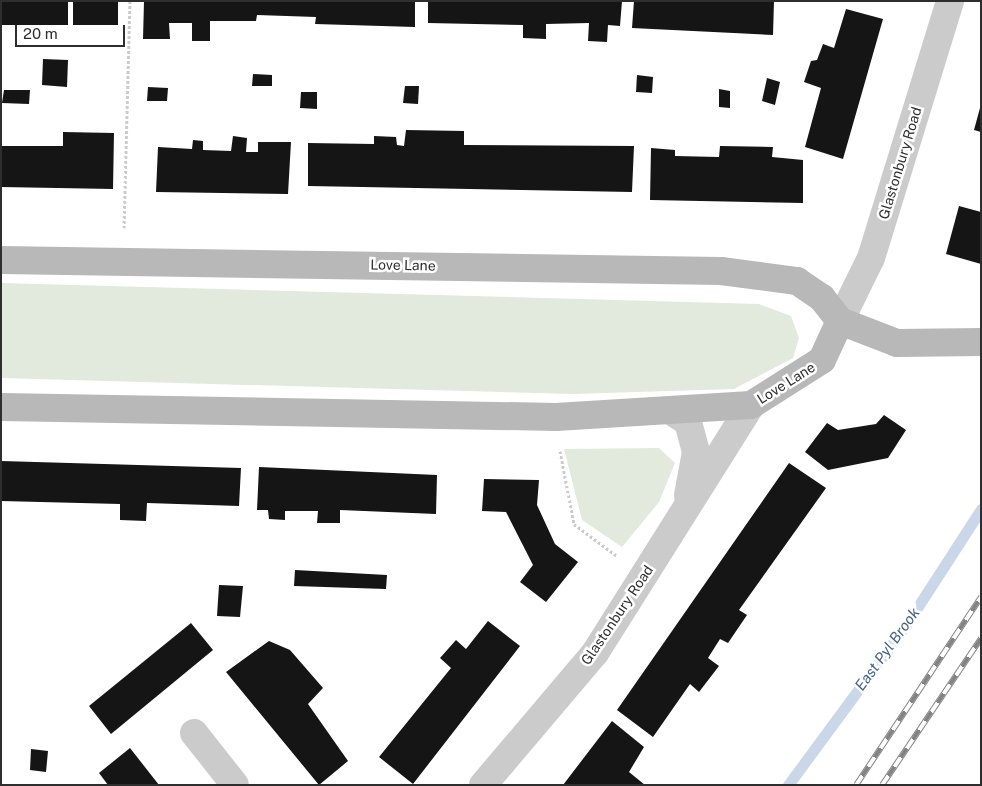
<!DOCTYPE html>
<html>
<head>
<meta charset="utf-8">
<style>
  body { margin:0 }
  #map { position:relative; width:982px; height:786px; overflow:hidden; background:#fff; font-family:"Public Sans",sans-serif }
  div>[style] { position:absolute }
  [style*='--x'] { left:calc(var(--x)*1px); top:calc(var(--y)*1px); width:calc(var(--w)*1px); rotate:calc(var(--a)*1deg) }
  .green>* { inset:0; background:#e1eadc }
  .stream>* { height:11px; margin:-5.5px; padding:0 5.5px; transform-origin:5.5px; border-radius:5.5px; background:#c9d7e9 }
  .building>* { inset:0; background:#151515 }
  .path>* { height:3px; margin-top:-1.5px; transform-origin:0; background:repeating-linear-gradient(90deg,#cbcbcb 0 2.5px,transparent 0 5px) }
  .street>* { height:28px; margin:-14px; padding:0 14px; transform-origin:14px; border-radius:14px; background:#cbcbcb }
  .secondary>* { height:28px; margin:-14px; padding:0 14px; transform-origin:14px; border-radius:14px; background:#b8b8b8 }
  .rail>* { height:5.5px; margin-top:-2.75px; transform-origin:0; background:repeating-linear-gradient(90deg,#fff 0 11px,#838383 0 22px); box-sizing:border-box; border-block:1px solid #838383 }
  span { translate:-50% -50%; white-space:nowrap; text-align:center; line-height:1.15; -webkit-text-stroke:5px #fff; paint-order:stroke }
  .street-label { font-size:14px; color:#2e2e2e }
  .water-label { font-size:15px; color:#40618b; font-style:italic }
  .frame { position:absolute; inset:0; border:2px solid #2e2e2e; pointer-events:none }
  .scale { position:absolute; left:15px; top:25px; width:110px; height:22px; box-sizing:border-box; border:2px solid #2e2e2e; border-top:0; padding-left:6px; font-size:15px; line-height:18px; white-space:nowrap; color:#2e2e2e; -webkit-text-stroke:4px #fff; paint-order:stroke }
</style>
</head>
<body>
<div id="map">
  <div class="green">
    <div style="clip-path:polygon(1px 283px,759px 304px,791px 316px,799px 338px,793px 358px,734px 389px,573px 394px,1px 378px)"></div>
    <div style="clip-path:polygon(659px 448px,675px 463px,659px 502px,622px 547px,582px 520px,564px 449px)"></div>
  </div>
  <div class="stream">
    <div style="--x:788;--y:785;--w:199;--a:-53.6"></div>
    <div style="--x:906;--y:625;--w:138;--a:-57.1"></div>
  </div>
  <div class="building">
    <div style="clip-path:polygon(1px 1px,68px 1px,68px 25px,1px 25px)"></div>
    <div style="clip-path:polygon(73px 1px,118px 1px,118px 25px,73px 25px)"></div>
    <div style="clip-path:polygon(144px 1px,415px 1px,415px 27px,315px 24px,316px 17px,257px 15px,256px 21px,210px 21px,210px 41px,192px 41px,192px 23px,169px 23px,170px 39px,143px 39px)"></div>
    <div style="clip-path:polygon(428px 1px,622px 1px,620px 26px,608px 25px,607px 42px,588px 41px,589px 23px,546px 24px,546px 39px,523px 38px,523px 25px,428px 23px)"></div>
    <div style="clip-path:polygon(634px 1px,774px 1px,773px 35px,632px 28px)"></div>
    <div style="clip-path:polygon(846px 9px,883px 19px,843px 159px,805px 147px,821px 88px,804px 82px,811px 61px,817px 60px,823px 44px,834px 48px)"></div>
    <div style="clip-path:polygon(43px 59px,68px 60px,67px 87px,42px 85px)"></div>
    <div style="clip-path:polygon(253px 74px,272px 75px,272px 86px,252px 86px)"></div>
    <div style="clip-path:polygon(637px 75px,653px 77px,652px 93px,636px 92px)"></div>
    <div style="clip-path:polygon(767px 78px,780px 82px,775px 105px,762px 101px)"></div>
    <div style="clip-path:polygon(405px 86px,419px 86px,418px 104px,403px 103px)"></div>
    <div style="clip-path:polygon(148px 87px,168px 88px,167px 101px,147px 101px)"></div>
    <div style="clip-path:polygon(719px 89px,730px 91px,730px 108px,719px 107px)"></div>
    <div style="clip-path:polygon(4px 90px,30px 90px,29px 104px,2px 103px)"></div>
    <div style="clip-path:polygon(301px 92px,317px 92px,317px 109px,300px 108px)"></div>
    <div style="clip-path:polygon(980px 108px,981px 108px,981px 132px,974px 130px)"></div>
    <div style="clip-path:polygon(406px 130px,464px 131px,464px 145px,634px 146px,632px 192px,308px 186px,308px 143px,374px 144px,374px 136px,396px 137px,397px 145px,404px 146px)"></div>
    <div style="clip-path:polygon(63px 132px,114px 133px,113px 189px,1px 187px,1px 146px,63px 146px)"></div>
    <div style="clip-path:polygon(233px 136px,247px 138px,246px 152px,258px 152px,258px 142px,291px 142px,288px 194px,156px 192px,158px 147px,192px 149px,193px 140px,203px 141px,203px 150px,231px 151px)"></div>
    <div style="clip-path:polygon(720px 146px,773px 147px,772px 157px,803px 160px,803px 203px,650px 200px,651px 148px,675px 150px,675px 156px,719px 157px)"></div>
    <div style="clip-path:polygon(959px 206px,981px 212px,981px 264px,946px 254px)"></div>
    <div style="clip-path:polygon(884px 415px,906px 430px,888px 458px,828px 470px,805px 452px,827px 423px,838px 430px,876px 424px)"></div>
    <div style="clip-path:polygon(1px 461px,241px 468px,239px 506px,147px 503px,146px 521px,120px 520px,120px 504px,1px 501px)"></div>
    <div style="clip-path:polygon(789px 463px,826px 488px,739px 610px,747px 615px,728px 643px,720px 639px,708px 658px,719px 666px,699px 692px,690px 684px,653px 737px,617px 710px)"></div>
    <div style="clip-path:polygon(259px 467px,437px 475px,436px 514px,340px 510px,340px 523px,317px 523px,318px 511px,285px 511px,285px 520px,269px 519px,268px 510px,257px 510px)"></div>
    <div style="clip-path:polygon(484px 479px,539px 480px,537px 505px,555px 544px,578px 562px,546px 602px,520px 582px,533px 565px,506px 512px,482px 511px)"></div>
    <div style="clip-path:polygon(295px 570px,387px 575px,386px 589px,294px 586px)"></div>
    <div style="clip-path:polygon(219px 585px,243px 586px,240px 617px,217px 616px)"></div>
    <div style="clip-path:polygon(488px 621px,520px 646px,413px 784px,379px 757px,451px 668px,440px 658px,456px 640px,466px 649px)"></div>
    <div style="clip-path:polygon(191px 623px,213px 650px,111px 734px,89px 706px)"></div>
    <div style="clip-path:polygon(269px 641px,290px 650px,323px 688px,308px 704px,348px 761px,319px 785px,226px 672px)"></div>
    <div style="clip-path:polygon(612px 721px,644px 747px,629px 772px,645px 785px,563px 785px)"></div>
    <div style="clip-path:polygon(130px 748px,159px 785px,108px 785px,99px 773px)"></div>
    <div style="clip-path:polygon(31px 749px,48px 751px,46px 772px,30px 770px)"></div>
  </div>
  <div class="path">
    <div style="--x:124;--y:228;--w:227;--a:-88.5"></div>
    <div style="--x:560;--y:451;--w:74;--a:79.1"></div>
    <div style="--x:574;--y:524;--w:54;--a:36.7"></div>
  </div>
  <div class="street">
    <div style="--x:840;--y:321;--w:70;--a:-63.8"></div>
    <div style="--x:871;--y:258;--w:269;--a:-72.9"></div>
    <div style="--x:674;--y:413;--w:17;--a:33"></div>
    <div style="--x:688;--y:422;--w:31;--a:75"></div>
    <div style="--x:696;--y:452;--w:44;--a:100.5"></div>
    <div style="--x:194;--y:733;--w:66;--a:51.7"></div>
    <div style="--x:483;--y:785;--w:173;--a:-49.7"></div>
    <div style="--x:595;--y:653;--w:293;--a:-57.8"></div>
  </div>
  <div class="secondary">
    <div style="--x:1;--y:260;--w:720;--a:0.88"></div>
    <div style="--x:721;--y:271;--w:77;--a:7.5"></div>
    <div style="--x:797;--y:281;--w:30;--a:34"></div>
    <div style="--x:822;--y:298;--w:29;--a:52"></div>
    <div style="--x:840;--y:321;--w:61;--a:21.1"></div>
    <div style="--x:897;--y:343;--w:84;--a:-0.7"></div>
    <div style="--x:1;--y:407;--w:555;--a:1.03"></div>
    <div style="--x:556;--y:417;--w:195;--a:-3.5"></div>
    <div style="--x:751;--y:405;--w:84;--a:-32.4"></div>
    <div style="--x:822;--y:360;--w:43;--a:-65.2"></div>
  </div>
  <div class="rail">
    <div style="--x:856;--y:785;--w:226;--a:-56.4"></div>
    <div style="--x:882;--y:785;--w:177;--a:-56"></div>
  </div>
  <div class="street-label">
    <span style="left:900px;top:163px;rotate:-73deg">Glastonbury Road</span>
    <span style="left:403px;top:265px;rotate:1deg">Love Lane</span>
    <span style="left:786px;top:383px;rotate:-32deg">Love Lane</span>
    <span style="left:617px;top:615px;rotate:-56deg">Glastonbury Road</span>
  </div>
  <div class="water-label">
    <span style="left:887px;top:649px;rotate:-54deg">East Pyl Brook</span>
  </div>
  <div class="frame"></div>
  <div class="scale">20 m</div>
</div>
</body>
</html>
